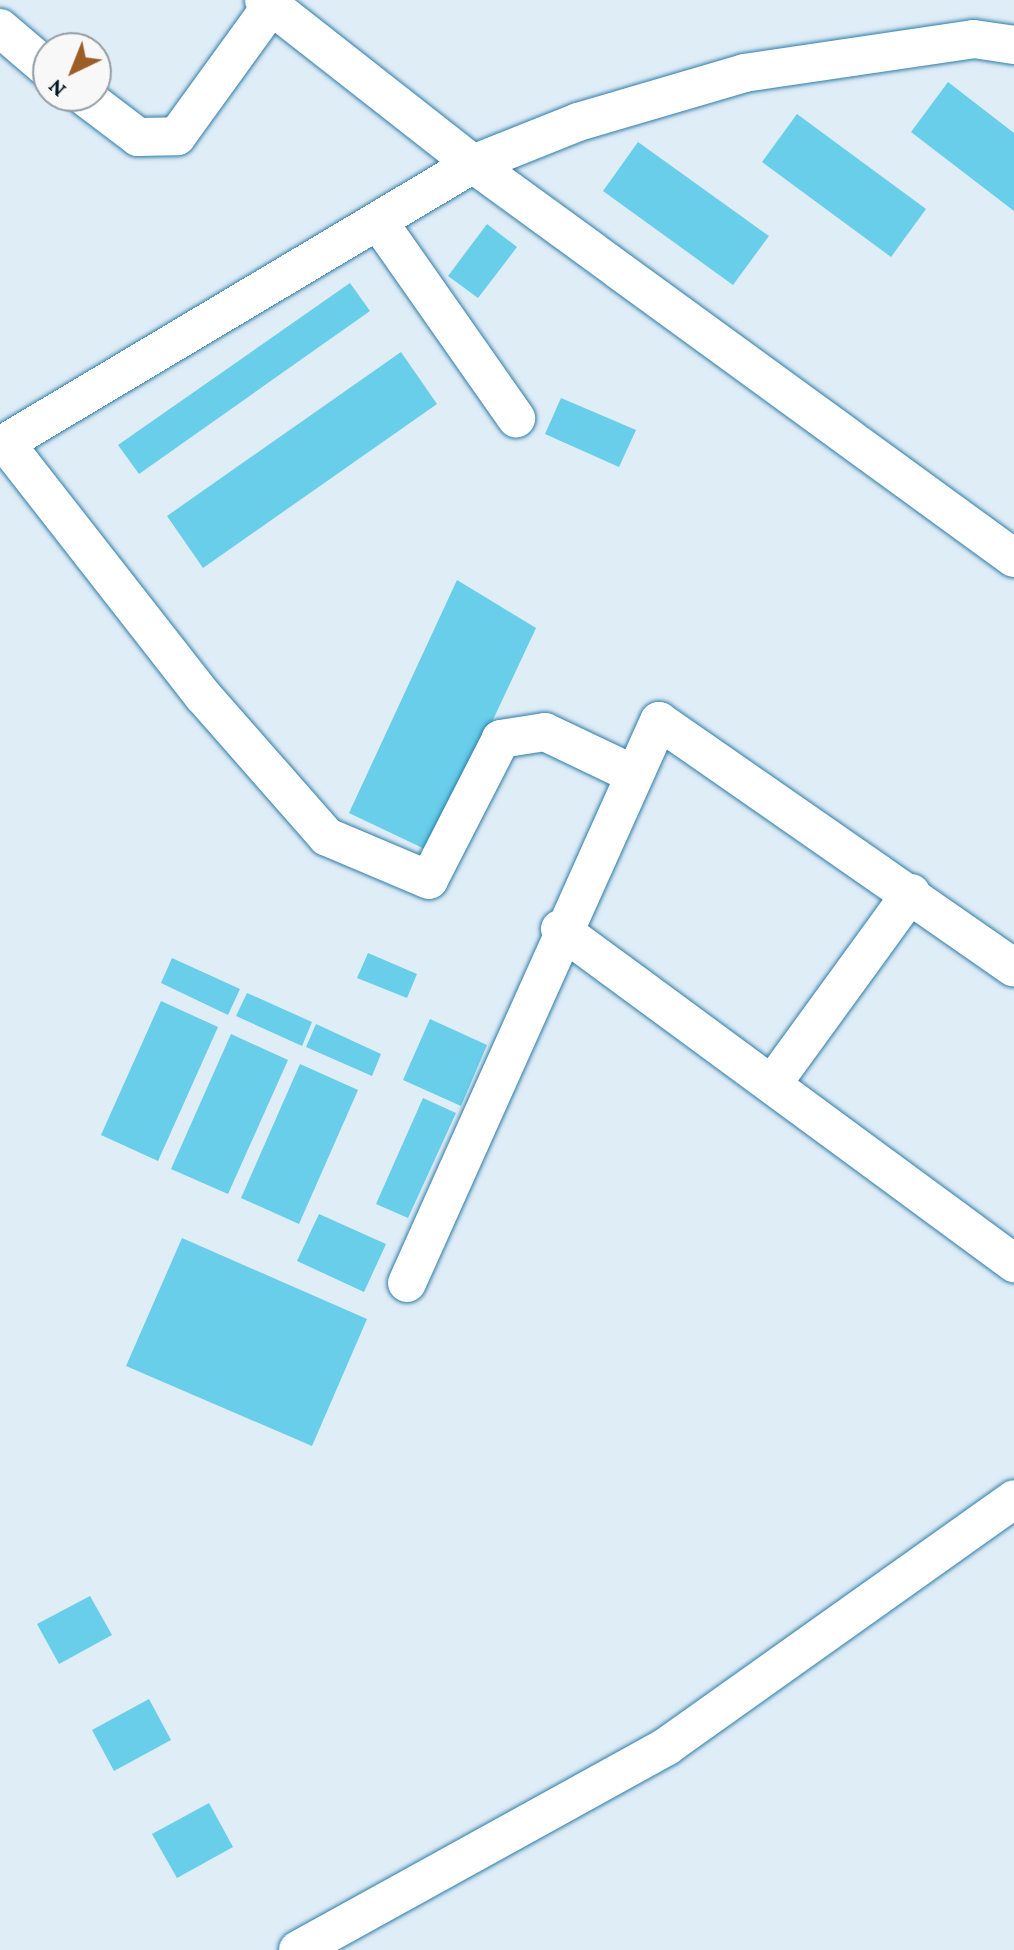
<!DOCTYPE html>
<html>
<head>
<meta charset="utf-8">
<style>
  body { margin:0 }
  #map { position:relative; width:1014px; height:1950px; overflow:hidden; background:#dfedf7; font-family:"Crimson Pro",serif }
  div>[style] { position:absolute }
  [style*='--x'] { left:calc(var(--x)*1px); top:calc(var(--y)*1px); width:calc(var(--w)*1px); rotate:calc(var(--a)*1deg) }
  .building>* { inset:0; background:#68cee9 }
  .roads { filter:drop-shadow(0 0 2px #2e7ca8) drop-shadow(0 0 2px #2e7ca8) }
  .minor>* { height:38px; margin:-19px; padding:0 19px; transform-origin:19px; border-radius:19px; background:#fff }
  span { translate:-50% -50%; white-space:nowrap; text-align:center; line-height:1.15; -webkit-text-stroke:8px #f8f8f8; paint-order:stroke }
  .north { position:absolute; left:32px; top:32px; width:80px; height:80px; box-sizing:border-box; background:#f8f8f8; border:2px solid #959ea4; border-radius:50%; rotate:223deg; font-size:22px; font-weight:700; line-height:32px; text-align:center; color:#011725 }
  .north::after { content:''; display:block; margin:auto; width:28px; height:36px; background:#9d5d27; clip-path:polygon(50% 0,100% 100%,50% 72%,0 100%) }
</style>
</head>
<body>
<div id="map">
  <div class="building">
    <div style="clip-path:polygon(948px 82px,1014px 133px,1014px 211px,911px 132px)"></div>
    <div style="clip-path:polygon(797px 114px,926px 209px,891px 257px,762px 162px)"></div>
    <div style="clip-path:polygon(638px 142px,769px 236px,733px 285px,603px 191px)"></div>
    <div style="clip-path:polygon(487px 224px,517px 247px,478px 298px,448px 276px)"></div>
    <div style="clip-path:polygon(350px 283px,370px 311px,139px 474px,118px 445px)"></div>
    <div style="clip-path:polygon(401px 352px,437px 404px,203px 568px,167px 516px)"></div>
    <div style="clip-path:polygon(561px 398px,636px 430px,619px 467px,545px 434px)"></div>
    <div style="clip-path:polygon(457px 580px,536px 628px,431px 852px,349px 813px)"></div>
    <div style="clip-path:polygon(368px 953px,417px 974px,407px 998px,357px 978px)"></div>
    <div style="clip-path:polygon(172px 958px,240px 989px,228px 1015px,161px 983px)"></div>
    <div style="clip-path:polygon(247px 993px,312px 1022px,302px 1046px,236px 1016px)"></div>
    <div style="clip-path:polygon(161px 1001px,218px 1027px,158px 1161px,101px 1135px)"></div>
    <div style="clip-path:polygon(430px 1019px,487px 1045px,461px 1106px,403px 1080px)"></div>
    <div style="clip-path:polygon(316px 1024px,381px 1054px,372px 1076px,306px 1047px)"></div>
    <div style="clip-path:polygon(231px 1034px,288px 1060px,228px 1194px,171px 1169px)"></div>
    <div style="clip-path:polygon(300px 1064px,358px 1090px,299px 1224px,241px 1198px)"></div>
    <div style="clip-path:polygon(423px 1098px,456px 1113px,408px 1218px,376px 1204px)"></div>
    <div style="clip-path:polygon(319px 1214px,386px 1244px,364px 1292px,297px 1261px)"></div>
    <div style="clip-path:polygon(182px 1238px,367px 1319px,312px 1446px,126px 1366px)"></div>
    <div style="clip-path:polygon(90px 1596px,112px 1635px,59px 1664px,37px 1624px)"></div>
    <div style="clip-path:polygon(149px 1699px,171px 1740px,114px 1771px,92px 1730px)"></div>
    <div style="clip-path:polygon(209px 1803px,233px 1847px,177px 1878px,152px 1834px)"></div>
  </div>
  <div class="roads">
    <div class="minor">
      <div style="--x:264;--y:0;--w:266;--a:38.1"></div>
      <div style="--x:473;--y:164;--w:669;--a:36.07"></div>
      <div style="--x:0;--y:28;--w:63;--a:40.5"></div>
      <div style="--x:84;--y:96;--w:68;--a:37.2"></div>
      <div style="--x:138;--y:137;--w:39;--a:-1"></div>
      <div style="--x:177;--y:136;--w:160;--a:-54.1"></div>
      <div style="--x:378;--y:221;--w:241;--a:55"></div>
      <div style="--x:631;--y:773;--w:95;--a:-154.5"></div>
      <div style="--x:545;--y:732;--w:45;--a:171"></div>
      <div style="--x:501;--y:739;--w:158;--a:117.1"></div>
      <div style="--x:429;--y:880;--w:111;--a:-157.1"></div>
      <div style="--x:327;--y:837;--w:188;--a:-131.3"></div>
      <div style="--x:203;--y:696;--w:321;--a:-128"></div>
      <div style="--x:5;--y:443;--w:545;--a:-30.8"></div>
      <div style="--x:473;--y:164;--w:113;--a:-21.8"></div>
      <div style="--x:578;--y:122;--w:173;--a:-16.4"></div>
      <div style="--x:744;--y:73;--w:232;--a:-8.4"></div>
      <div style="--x:974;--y:39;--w:40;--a:8.5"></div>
      <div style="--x:560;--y:929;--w:564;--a:36.34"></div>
      <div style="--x:773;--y:1083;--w:235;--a:-54"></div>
      <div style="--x:407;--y:1283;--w:616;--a:-65.85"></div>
      <div style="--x:659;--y:721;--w:432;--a:34.8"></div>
      <div style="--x:298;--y:1950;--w:422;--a:-28.9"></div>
      <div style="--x:667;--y:1746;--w:426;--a:-35.4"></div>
    </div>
  </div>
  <div class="north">N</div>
</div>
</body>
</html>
